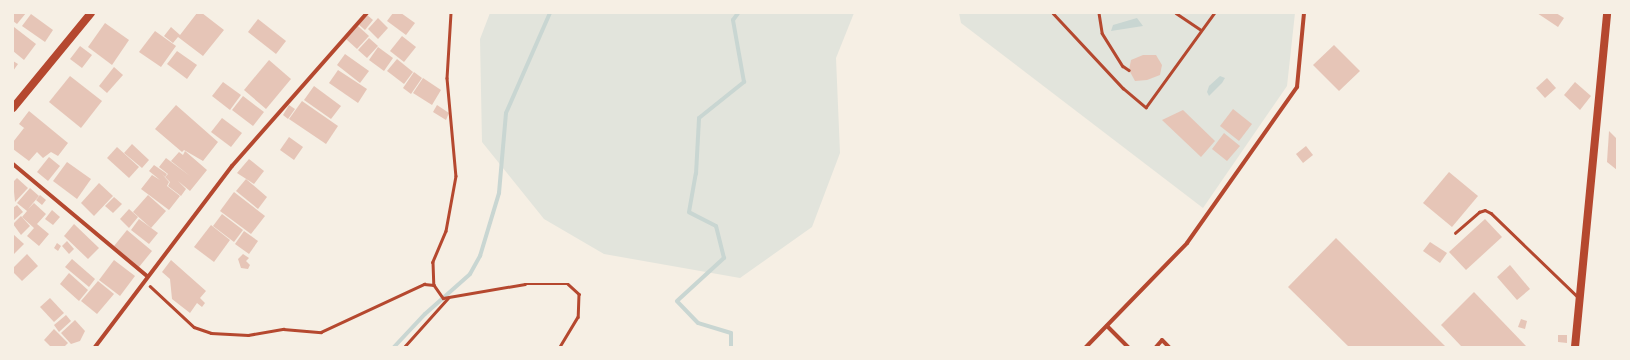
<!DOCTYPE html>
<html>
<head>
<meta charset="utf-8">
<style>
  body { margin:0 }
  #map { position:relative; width:1630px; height:360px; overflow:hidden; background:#f6efe4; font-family:"Libre Baskerville",serif }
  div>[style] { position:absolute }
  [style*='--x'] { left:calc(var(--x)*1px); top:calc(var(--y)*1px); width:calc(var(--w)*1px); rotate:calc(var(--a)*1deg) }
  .green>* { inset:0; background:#e2e4dc }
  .water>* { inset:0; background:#c9d6d2 }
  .stream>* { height:4px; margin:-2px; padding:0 2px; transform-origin:2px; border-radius:2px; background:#c9d6d2 }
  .building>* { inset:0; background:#e6c5b7 }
  .path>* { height:2.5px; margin:-1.25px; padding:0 1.25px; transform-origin:1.25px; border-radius:1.25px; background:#b5482f }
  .service>* { height:2.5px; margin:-1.25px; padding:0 1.25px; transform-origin:1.25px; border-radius:1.25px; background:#b5482f }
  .minor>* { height:4px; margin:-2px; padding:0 2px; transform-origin:2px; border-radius:2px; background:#b5482f }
  .secondary>* { height:8px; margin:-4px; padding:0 4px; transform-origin:4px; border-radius:4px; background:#b5482f }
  span { translate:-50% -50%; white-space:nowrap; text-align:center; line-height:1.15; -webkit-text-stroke:4px #f6efe4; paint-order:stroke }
  .frame { position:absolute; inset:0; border:14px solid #f6efe4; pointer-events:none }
</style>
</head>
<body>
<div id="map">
  <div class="green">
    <div style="clip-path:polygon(490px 13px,854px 13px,836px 58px,840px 153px,812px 227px,740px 278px,604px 254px,544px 219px,482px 142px,480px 39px)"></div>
    <div style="clip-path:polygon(959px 13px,1295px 13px,1287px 86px,1203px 208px,961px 23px)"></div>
  </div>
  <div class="water">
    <div style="clip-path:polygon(1137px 18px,1143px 26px,1111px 31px,1113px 25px)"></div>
    <div style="clip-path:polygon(1220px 76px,1225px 78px,1222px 83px,1209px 96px,1207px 92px,1209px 86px)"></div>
  </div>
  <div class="stream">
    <div style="--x:394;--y:347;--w:45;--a:-46.8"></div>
    <div style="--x:425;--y:314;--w:60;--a:-41.6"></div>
    <div style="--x:470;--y:274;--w:21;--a:-61"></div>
    <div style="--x:480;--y:256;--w:66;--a:-73.2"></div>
    <div style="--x:499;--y:193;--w:80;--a:-85"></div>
    <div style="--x:506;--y:113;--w:109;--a:-66.3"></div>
    <div style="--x:731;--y:347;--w:14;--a:-90"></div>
    <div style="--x:731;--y:333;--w:34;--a:-163"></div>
    <div style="--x:698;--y:323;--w:30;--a:-134"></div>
    <div style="--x:677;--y:301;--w:64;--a:-42.5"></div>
    <div style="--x:724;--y:258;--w:33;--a:-104"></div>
    <div style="--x:716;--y:226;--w:30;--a:-153"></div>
    <div style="--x:689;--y:212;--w:39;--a:-80"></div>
    <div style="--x:696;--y:174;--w:56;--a:-86.9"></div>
    <div style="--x:699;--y:118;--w:58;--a:-38.7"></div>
    <div style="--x:744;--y:82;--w:63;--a:-100.1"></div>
    <div style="--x:733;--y:20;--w:9;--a:-54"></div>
  </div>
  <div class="building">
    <div style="clip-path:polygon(13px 13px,26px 13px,17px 24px,13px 21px)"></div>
    <div style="clip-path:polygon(197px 13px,202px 13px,224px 30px,203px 56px,178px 37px,173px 43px,164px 36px,171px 27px,180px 35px)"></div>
    <div style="clip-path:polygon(393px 13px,401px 13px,415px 23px,406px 35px,387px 21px)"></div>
    <div style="clip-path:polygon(1537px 13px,1556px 13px,1564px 18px,1558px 27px)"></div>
    <div style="clip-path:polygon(31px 14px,53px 30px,45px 42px,22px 26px)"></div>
    <div style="clip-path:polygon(366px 14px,373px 20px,365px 30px,358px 24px)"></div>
    <div style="clip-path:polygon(378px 18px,388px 28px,378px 39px,368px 29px)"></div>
    <div style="clip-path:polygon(258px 19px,286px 41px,276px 54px,248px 32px)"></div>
    <div style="clip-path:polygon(105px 23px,129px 40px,112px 65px,88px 47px)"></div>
    <div style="clip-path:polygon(358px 26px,369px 36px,357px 49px,346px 39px)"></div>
    <div style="clip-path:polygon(14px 27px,36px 44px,24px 60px,13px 51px)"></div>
    <div style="clip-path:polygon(155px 31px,176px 46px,161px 67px,139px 52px)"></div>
    <div style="clip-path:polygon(402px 36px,416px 47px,404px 62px,390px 51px)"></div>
    <div style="clip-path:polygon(369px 38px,378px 46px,367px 58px,358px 50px)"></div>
    <div style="clip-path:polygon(1334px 45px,1360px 71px,1339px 91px,1313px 65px)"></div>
    <div style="clip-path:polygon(80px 46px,92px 55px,82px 68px,70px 59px)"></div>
    <div style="clip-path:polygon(378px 47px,393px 58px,384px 71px,369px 60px)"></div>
    <div style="clip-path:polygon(177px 51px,197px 65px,187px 79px,167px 64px)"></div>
    <div style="clip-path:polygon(345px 54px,369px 71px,360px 83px,337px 65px)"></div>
    <div style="clip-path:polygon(1143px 55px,1156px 55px,1162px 65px,1160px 75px,1147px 80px,1135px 81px,1129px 70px,1131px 60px)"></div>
    <div style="clip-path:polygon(397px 59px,413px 72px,404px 84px,387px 71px)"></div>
    <div style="clip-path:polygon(269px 60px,291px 79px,266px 109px,244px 90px)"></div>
    <div style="clip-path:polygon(13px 61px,18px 64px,13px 71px)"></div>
    <div style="clip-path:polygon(114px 67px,123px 75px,107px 93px,99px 86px)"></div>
    <div style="clip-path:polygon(338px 70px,367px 89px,358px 103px,329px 83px)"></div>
    <div style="clip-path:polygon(414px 72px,422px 78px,411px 94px,403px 88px)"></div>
    <div style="clip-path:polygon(70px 76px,102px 101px,81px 128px,49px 102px)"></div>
    <div style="clip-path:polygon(423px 78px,441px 90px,432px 105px,413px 93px)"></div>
    <div style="clip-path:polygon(1547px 78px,1556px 88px,1545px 98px,1536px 88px)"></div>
    <div style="clip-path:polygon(223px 82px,241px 95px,230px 110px,212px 96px)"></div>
    <div style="clip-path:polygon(1575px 82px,1591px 96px,1580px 110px,1564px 95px)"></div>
    <div style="clip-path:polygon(314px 86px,341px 106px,331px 119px,304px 100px)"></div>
    <div style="clip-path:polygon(243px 96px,264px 112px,253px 126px,232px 110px)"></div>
    <div style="clip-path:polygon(302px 101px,338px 126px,326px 144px,289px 119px)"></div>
    <div style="clip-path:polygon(176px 105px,218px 142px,203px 161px,184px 150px,182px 152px,155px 129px)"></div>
    <div style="clip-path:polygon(289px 105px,295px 109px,288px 119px,283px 115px)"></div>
    <div style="clip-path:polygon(437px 105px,449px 113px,446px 120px,433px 112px)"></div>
    <div style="clip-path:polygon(1233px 109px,1252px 124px,1239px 141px,1220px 126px)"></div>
    <div style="clip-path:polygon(1183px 110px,1215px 141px,1201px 157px,1162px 120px)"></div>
    <div style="clip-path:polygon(29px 111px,68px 143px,58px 156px,51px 152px,43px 158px,37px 152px,29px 161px,13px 149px,13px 142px,24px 128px,28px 131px,19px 124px)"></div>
    <div style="clip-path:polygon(222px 118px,242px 133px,231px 147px,211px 132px)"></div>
    <div style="clip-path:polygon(1609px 131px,1617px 139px,1617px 170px,1607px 162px)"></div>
    <div style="clip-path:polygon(1224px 133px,1240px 146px,1227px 161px,1212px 149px)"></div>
    <div style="clip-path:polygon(289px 137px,303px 147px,294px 160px,280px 150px)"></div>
    <div style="clip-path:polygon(132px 144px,149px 160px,142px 168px,124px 153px)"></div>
    <div style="clip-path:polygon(1306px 146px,1313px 155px,1303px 163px,1296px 154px)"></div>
    <div style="clip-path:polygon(117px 147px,139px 167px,129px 178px,107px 158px)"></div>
    <div style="clip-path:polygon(185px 151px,207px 170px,190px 191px,178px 181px,186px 189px,181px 196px,168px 186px,170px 182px,165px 177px,168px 174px,159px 167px,166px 158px,190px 176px,171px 161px,179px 152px,183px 155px)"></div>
    <div style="clip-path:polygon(49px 157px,60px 166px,48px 181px,37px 172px)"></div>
    <div style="clip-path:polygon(249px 159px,264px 171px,254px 184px,237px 173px)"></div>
    <div style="clip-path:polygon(67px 162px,91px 179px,77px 199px,53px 181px)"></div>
    <div style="clip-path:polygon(154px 165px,167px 174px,165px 177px,162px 174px,169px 182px,167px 186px,180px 196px,169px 210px,141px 189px,152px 175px,160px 180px,149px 171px)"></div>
    <div style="clip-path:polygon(1449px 172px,1478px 196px,1452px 227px,1423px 203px)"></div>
    <div style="clip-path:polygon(17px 178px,28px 188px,15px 202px,13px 182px)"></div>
    <div style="clip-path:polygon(246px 179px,267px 197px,258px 209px,236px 191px)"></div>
    <div style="clip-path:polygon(99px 183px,113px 196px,94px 216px,81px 203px)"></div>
    <div style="clip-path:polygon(30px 188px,39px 196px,28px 209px,34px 203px,46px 214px,37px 224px,49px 234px,39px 246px,27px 236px,34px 228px,22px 217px,27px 211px,17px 203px)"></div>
    <div style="clip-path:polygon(234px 192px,265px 216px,251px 234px,220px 211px)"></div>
    <div style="clip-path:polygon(40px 195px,46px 200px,42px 205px,36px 200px)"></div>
    <div style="clip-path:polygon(148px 195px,166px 211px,151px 228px,133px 212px)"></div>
    <div style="clip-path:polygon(114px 197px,122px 204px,113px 213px,105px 206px)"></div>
    <div style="clip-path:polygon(17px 205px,23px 212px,13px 221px,13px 208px)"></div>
    <div style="clip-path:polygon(129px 209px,138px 217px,129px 228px,120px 219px)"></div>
    <div style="clip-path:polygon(52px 210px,60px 217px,53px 225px,45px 219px)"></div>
    <div style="clip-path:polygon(222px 214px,243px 230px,234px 242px,213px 226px)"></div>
    <div style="clip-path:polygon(21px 216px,30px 226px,21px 235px,13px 224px)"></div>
    <div style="clip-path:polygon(139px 219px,158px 233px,149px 244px,131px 230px)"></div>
    <div style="clip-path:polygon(1485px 219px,1502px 237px,1466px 270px,1449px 252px)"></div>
    <div style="clip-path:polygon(74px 224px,99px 248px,88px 259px,64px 236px)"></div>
    <div style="clip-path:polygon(211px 225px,230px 240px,214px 262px,194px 247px)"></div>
    <div style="clip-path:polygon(127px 230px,152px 251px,139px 267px,114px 246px)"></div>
    <div style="clip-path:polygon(244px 231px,258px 241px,249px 254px,235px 244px)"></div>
    <div style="clip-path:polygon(13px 234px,24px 244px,13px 255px)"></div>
    <div style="clip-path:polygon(1336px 238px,1446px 347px,1349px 347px,1288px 287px)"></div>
    <div style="clip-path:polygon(67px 241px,74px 249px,69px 254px,62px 246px)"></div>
    <div style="clip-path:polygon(1430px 242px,1447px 253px,1440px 263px,1423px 251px)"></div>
    <div style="clip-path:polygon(57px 243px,61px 246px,58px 251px,54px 248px)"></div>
    <div style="clip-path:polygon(27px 254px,38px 266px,22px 281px,13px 272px,13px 268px)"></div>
    <div style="clip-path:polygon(243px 254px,249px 258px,246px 261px,250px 265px,248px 269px,241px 268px,238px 259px)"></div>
    <div style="clip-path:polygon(72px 259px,95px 279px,89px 287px,65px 267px)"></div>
    <div style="clip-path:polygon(114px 260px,135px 276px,120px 296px,99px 280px)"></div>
    <div style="clip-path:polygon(171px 260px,206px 291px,200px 298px,205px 303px,202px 307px,197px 303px,190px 313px,172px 299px,170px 279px,162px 272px)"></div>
    <div style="clip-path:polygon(1510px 265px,1530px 289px,1517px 300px,1497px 277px)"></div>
    <div style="clip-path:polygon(69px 273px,88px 290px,79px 301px,60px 284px)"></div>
    <div style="clip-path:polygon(98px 281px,114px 294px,97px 314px,81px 301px)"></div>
    <div style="clip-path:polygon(1474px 292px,1527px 347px,1462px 347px,1441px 325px)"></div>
    <div style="clip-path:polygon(50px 298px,64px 313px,54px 322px,40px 307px)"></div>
    <div style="clip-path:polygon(66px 315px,71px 321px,59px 332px,54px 325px)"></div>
    <div style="clip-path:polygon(1521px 319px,1527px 321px,1525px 329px,1518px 327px)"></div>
    <div style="clip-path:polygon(75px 320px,85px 331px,80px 341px,71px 344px,61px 333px)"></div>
    <div style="clip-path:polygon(54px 329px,68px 343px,64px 347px,51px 347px,44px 340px)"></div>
    <div style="clip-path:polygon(1558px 335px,1567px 335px,1567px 343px,1558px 342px)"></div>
  </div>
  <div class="path">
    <div style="--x:451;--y:13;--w:65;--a:93.5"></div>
    <div style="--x:447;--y:78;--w:98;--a:84.8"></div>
    <div style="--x:456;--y:176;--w:56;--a:100.3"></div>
    <div style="--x:446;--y:231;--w:34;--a:113"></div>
    <div style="--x:433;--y:262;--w:23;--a:88"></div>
    <div style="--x:434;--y:285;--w:16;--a:55"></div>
    <div style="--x:443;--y:298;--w:83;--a:-9.7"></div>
    <div style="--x:525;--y:284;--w:43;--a:0"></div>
    <div style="--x:568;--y:284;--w:15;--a:42"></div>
    <div style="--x:579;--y:294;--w:23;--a:92"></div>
    <div style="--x:578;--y:317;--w:35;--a:121"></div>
    <div style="--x:1099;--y:13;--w:20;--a:81"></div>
    <div style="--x:1102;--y:33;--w:39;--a:58"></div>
    <div style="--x:1123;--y:66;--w:7;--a:34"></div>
    <div style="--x:150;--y:286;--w:60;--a:43"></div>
    <div style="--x:194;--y:327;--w:18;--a:19"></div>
    <div style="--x:211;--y:333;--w:37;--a:3"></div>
    <div style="--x:248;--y:335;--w:36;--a:-10"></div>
    <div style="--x:283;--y:329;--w:38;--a:5"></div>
    <div style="--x:321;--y:332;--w:114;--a:-25"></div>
    <div style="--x:424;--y:284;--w:10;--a:6"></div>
    <div style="--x:404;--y:347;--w:66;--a:-48.1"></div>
  </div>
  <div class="service">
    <div style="--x:1053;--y:13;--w:103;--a:47"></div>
    <div style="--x:1123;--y:88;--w:30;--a:40"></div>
    <div style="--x:1146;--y:107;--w:116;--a:-54.1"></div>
    <div style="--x:1176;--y:13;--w:30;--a:34"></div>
    <div style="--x:1455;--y:233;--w:32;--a:-41"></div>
    <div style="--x:1479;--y:212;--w:6;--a:-18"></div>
    <div style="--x:1485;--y:210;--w:7;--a:27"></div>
    <div style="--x:1491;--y:213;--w:120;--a:44"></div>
  </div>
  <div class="minor">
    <div style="--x:13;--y:164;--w:175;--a:39.9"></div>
    <div style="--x:1107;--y:326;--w:30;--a:45"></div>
    <div style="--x:95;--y:347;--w:227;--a:-52.9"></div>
    <div style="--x:232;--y:166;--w:204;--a:-48.6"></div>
    <div style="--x:1086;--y:347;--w:145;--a:-45.8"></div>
    <div style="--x:1187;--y:243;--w:191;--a:-54.8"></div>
    <div style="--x:1297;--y:87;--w:74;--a:-84.6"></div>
    <div style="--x:1156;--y:347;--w:9;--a:-49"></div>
    <div style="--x:1162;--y:340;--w:10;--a:45"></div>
  </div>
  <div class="secondary">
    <div style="--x:13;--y:108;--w:123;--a:-50.6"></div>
    <div style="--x:1575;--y:347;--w:336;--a:-84.5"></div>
  </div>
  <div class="frame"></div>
</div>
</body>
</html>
